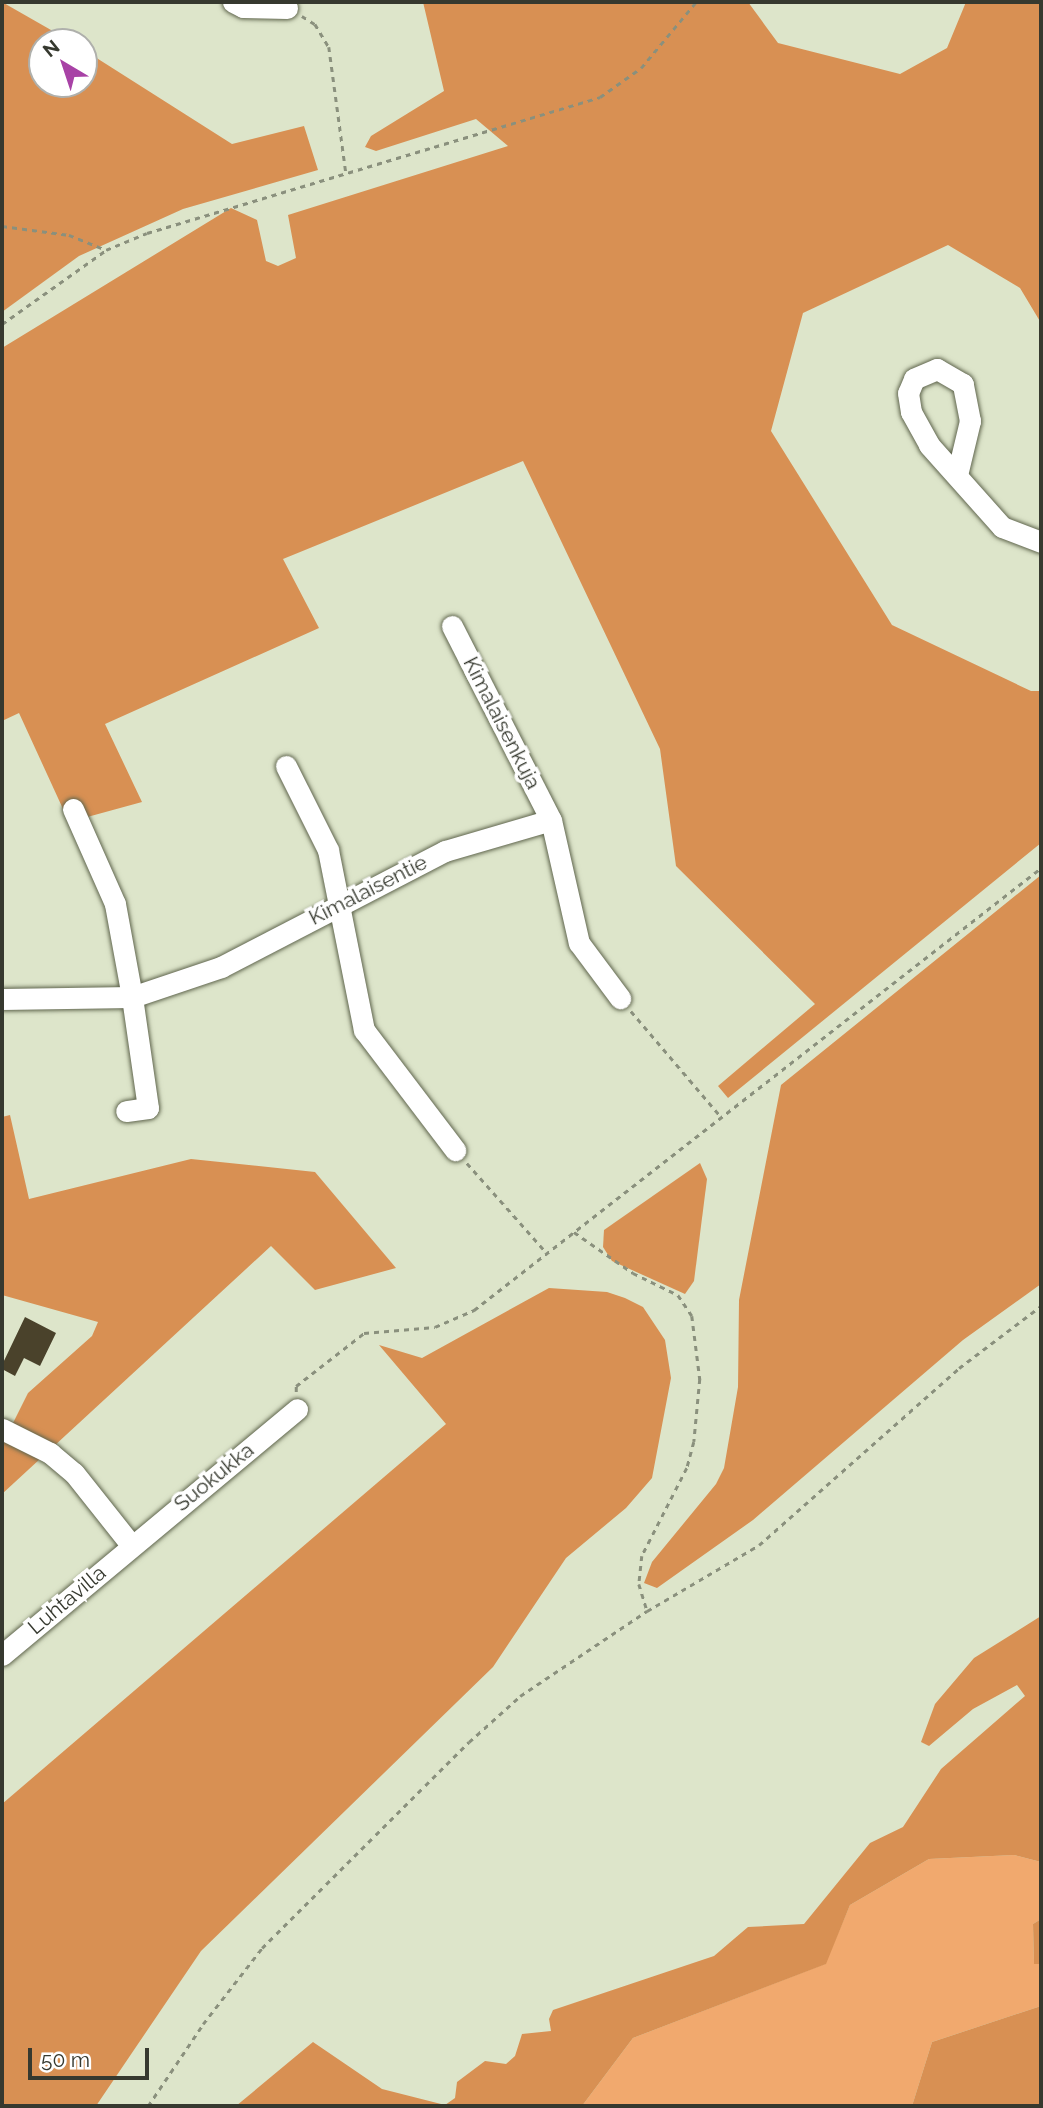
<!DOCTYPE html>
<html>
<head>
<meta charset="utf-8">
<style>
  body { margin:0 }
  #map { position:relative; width:1043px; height:2108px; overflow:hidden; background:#dde5ca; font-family:Raleway,sans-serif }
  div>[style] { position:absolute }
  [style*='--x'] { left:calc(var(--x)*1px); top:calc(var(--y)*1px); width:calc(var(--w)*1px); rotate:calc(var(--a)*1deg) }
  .green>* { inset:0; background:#f1a96e }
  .forest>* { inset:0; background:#d89053 }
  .building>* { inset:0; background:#4a422b }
  .path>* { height:2.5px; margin-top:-1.25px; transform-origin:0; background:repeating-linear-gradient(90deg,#8a907d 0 5px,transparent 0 10px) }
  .roads { filter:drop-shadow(0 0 2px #60664e) drop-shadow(0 0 2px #60664e) }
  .minor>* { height:21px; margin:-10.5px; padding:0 10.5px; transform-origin:10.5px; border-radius:10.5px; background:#fff }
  span { translate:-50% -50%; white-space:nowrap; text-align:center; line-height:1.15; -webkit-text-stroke:7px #fff; paint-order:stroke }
  .street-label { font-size:21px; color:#36392f }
  .frame { position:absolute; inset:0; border:4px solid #36392f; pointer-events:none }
  .north { position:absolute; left:28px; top:28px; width:70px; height:70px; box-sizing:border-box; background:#fff; border:2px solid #afb0ac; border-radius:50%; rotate:321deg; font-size:19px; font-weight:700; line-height:28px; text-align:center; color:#36392f }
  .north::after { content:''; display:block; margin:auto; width:24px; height:32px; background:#a842a6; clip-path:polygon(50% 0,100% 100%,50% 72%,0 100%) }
  .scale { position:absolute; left:28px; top:2048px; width:121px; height:32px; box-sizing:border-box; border:4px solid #36392f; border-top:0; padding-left:9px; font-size:21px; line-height:24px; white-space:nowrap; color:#36392f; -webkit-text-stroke:5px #fff; paint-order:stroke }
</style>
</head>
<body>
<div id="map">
  <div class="green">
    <div style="clip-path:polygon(1014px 1855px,1041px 1862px,1041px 1919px,1033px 1924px,1034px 1964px,1041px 1964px,1041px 2006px,932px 2042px,912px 2106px,582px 2106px,633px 2038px,825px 1964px,850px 1905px,929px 1859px)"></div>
  </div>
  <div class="forest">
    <div style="clip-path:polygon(2px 2px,72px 42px,42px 42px,42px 84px,84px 84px,84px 50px,232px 144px,304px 126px,318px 170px,183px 209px,79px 256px,2px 312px)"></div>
    <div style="clip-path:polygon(423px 2px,748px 2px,778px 43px,900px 74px,947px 48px,966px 2px,1041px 2px,1041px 323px,1020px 288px,948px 245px,803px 313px,771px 431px,892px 625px,1031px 691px,1041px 691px,1041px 843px,728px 1098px,718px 1086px,815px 1004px,676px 866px,660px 749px,523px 461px,283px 559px,319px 628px,105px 724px,142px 802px,69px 822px,19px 713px,2px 721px,2px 348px,231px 208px,257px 220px,266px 261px,278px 266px,296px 258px,288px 215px,508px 146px,476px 119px,376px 151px,365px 147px,371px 136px,444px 91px)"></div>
    <div style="clip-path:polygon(1041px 875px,1041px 1284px,963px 1340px,753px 1520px,657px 1588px,644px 1583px,652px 1562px,716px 1484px,724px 1468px,738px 1387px,739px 1300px,781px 1085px)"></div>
    <div style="clip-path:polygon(10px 1115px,29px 1199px,191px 1159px,315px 1172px,396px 1268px,315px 1290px,271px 1246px,2px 1494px,2px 1445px,28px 1393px,92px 1336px,98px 1322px,2px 1295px,2px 1117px)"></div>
    <div style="clip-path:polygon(700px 1163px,707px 1179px,694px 1281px,685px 1294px,612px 1261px,603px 1247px,604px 1230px)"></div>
    <div style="clip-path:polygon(549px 1288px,607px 1292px,625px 1298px,643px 1307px,665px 1340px,671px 1378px,652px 1478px,626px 1508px,566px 1558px,493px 1667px,201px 1951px,96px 2106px,2px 2106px,2px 1804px,446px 1424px,379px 1345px,422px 1358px)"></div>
    <div style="clip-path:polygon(1041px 1616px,1041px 1862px,1014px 1855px,929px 1859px,850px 1905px,826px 1964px,633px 2038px,582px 2106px,236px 2106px,313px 2042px,382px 2089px,445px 2105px,455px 2098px,457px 2082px,485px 2061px,506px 2064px,515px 2056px,522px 2034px,551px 2031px,549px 2019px,553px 2010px,714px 1956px,748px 1927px,804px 1924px,870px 1843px,903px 1827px,941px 1769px,1025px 1696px,1017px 1685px,973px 1709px,929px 1746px,921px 1742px,935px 1704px,974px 1658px)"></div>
    <div style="clip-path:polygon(1041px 1919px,1041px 1964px,1034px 1964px,1033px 1924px)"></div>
    <div style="clip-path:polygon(1041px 2006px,1041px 2106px,912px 2106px,932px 2042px)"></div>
  </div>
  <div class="building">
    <div style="clip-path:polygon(25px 1317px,56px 1333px,40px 1366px,24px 1358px,15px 1376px,2px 1369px,2px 1365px)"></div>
  </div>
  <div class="path">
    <div style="--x:302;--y:16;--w:15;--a:32"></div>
    <div style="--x:315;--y:24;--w:27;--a:59"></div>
    <div style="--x:329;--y:47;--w:127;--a:82.3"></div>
    <div style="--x:2;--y:226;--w:68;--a:7.7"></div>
    <div style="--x:69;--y:235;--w:40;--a:22"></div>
    <div style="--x:2;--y:324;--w:128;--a:-35.4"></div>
    <div style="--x:106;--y:250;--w:44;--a:-22.5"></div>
    <div style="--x:147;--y:233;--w:473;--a:-16.7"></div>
    <div style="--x:600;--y:97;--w:50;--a:-35.3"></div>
    <div style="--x:641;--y:68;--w:86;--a:-50.2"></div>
    <div style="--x:631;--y:1011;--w:140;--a:49.6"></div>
    <div style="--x:467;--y:1163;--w:119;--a:48.4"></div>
    <div style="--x:574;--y:1232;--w:72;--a:34.8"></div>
    <div style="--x:633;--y:1273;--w:50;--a:26.1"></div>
    <div style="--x:678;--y:1295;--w:25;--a:56"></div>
    <div style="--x:692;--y:1316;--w:64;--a:82.8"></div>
    <div style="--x:700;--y:1379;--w:63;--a:95.4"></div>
    <div style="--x:694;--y:1442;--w:27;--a:105"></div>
    <div style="--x:687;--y:1468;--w:99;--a:117.1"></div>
    <div style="--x:642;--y:1556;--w:28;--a:96"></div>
    <div style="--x:639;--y:1584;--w:28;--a:73"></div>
    <div style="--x:296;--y:1392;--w:6;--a:-90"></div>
    <div style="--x:296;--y:1386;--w:86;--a:-37.9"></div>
    <div style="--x:364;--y:1333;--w:71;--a:-4.8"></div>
    <div style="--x:435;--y:1327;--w:43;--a:-23.6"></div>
    <div style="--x:474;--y:1310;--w:719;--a:-37.94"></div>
    <div style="--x:148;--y:2106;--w:99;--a:-56.1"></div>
    <div style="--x:203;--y:2024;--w:96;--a:-52.2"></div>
    <div style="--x:262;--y:1948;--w:292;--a:-44.9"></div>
    <div style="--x:469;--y:1742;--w:69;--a:-42"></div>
    <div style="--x:520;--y:1696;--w:153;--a:-33.8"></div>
    <div style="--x:647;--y:1611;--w:130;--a:-30.5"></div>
    <div style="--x:759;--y:1545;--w:267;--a:-41.5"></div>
    <div style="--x:959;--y:1368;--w:103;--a:-37.1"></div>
  </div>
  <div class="roads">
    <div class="minor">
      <div style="--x:233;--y:2;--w:11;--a:27"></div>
      <div style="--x:243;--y:7;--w:44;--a:1.3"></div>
      <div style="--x:957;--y:475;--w:56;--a:-76.5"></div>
      <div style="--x:970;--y:421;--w:38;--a:-101"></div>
      <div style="--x:963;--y:384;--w:30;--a:-150"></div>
      <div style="--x:937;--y:369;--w:25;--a:157"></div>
      <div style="--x:914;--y:379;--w:15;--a:113"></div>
      <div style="--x:908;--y:393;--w:19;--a:81"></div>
      <div style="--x:911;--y:412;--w:38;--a:61"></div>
      <div style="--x:929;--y:445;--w:110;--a:48.3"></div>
      <div style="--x:1002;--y:527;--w:42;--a:21"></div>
      <div style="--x:452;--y:626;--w:218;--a:63"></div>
      <div style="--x:286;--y:766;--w:94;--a:63.4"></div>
      <div style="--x:328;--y:850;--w:184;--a:78.7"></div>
      <div style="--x:364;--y:1030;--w:151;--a:52.8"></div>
      <div style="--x:73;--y:809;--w:104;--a:66.1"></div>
      <div style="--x:115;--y:904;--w:95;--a:79.6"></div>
      <div style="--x:132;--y:997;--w:112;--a:81.8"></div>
      <div style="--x:148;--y:1108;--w:22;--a:172"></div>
      <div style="--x:2;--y:999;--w:130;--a:-0.9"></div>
      <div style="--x:132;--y:997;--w:94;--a:-18.6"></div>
      <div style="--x:221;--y:967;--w:252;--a:-27.4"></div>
      <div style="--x:445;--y:851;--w:110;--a:-16.3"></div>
      <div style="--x:551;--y:820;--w:126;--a:77.2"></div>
      <div style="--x:579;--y:943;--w:69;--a:53.3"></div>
      <div style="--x:2;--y:1429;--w:54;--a:26.6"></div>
      <div style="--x:50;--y:1453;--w:31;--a:40"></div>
      <div style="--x:74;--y:1473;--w:92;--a:51.6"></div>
      <div style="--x:2;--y:1655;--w:384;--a:-39.8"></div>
    </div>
  </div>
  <div class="street-label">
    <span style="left:502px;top:723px;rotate:63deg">Kimalaisenkuja</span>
    <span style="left:368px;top:890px;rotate:-27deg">Kimalaisentie</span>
    <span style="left:214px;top:1477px;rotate:-39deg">Suokukka</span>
    <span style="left:67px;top:1600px;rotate:-40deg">Luhtavilla</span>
  </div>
  <div class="frame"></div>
  <div class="north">N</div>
  <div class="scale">50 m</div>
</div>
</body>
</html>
